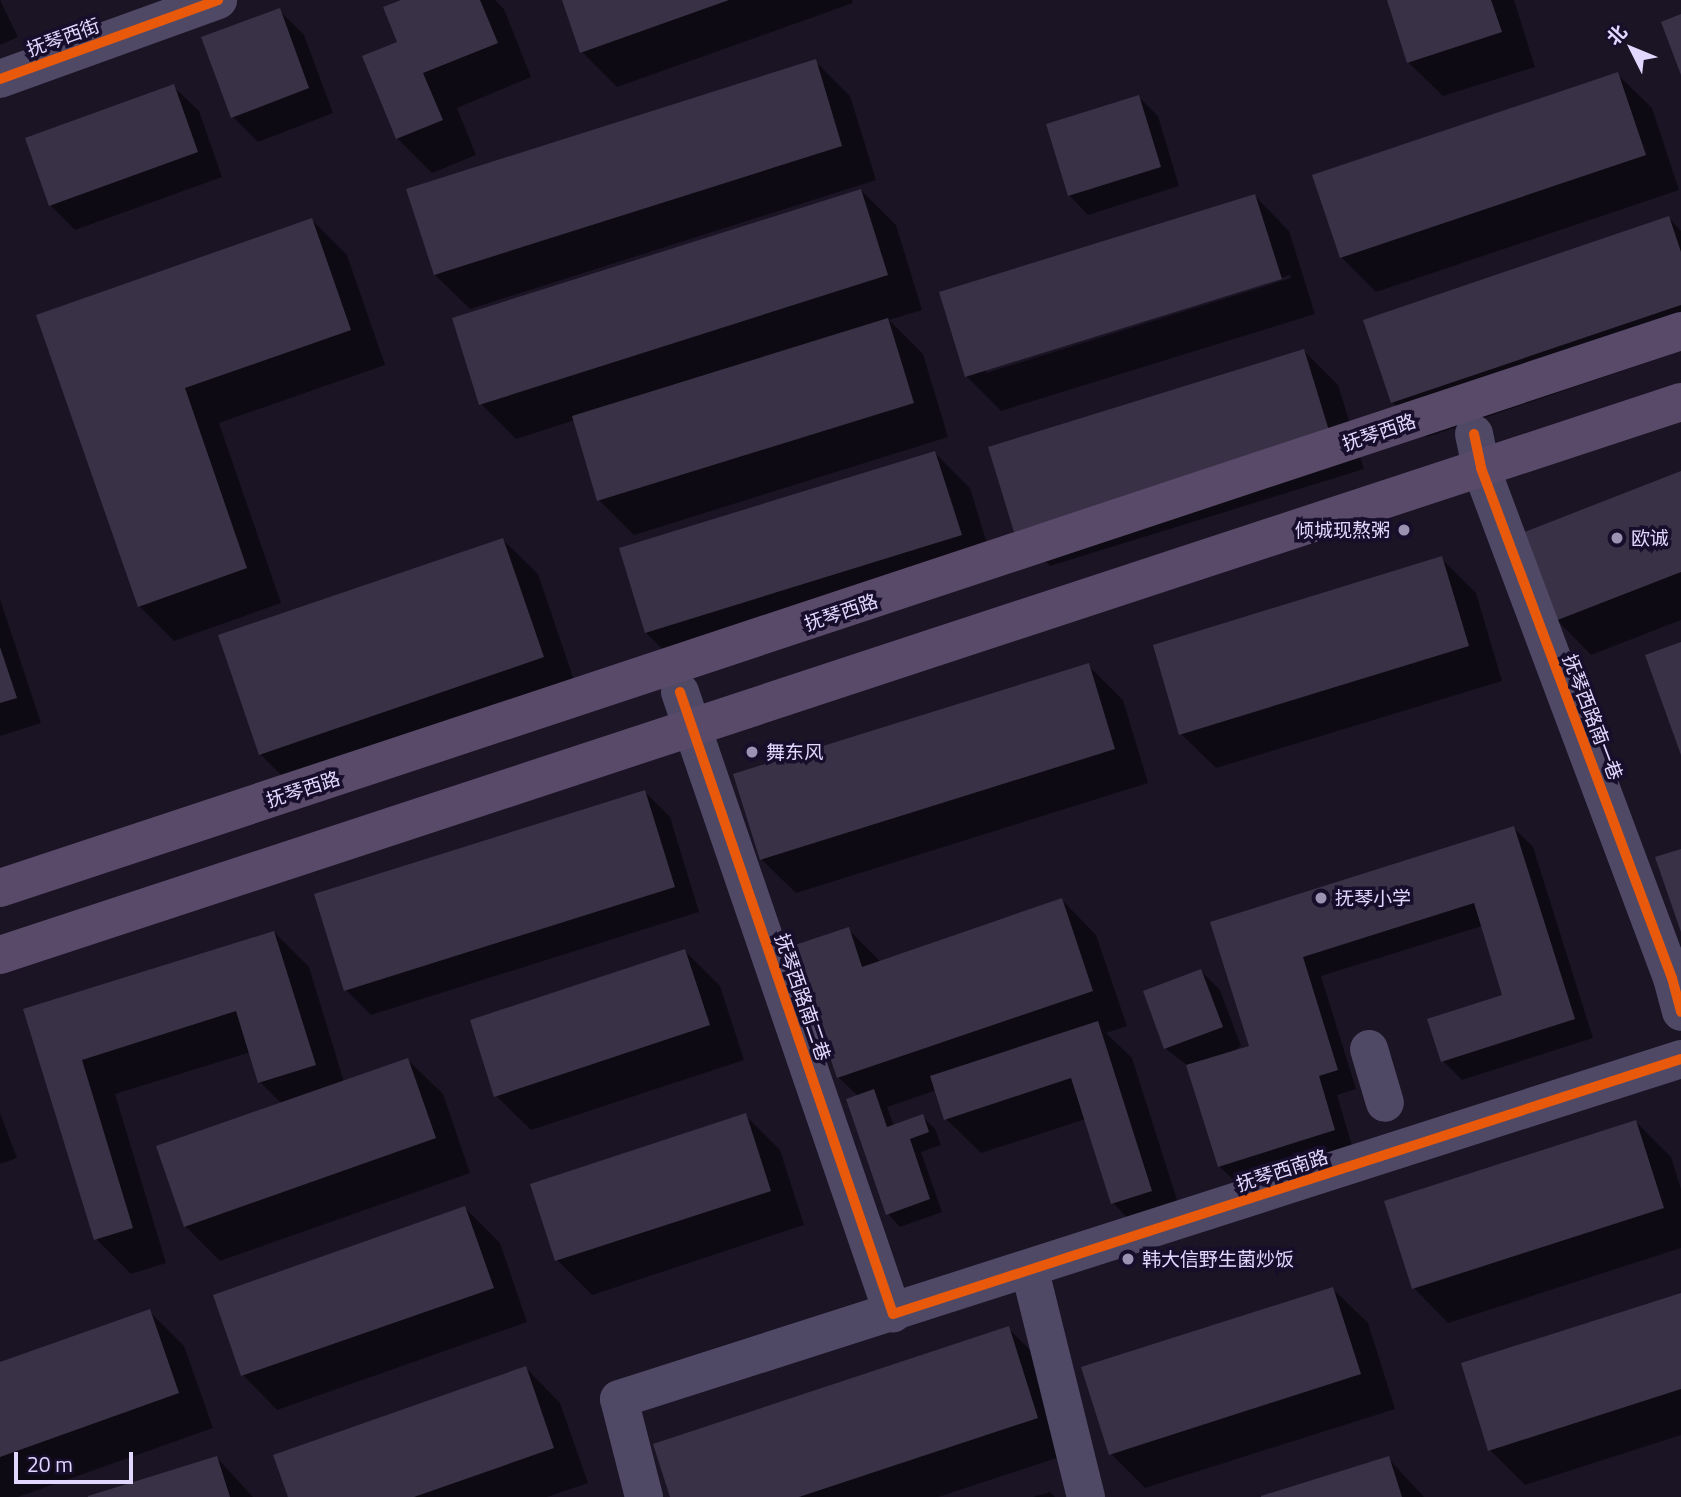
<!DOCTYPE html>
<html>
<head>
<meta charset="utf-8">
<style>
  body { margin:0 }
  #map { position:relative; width:1681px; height:1497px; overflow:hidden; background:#1a1425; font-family:"Titillium Web","Noto Sans SC",sans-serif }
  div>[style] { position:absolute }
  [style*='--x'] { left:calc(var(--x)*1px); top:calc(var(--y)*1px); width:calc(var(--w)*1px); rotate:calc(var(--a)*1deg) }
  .shadow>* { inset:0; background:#0007 }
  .building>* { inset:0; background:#393246 }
  .minor>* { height:38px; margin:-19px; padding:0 19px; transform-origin:19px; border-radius:19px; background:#4f4966 }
  .major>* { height:38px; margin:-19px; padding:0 19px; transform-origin:19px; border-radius:19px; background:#5a4a6a }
  .cycleway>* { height:10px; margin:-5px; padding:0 5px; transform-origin:5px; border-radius:5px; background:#e8590c }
  .dots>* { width:19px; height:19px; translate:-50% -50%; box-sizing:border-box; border:4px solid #170e2b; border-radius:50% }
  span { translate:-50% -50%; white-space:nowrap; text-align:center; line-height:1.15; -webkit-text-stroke:7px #170e2b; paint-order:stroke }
  .street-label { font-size:19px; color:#e2d7ff }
  .poi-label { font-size:19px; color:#e2d7ff }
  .right { translate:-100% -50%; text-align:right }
  .left { translate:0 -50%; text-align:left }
  .north { position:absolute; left:1597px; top:14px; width:70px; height:70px; -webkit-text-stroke:5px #170e2b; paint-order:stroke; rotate:313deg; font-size:19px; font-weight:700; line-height:28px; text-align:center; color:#e2d7ff }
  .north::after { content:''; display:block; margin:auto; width:24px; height:32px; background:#e2d7ff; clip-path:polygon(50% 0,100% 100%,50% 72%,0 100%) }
  .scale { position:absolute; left:14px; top:1452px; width:119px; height:32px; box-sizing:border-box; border:4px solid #e2d7ff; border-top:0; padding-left:9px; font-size:21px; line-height:24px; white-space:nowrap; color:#e2d7ff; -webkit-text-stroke:5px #170e2b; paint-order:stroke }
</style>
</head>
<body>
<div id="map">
  <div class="shadow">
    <div style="clip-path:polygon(0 0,18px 37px,0 45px)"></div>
    <div style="clip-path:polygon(405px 0,495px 0,504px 9px,531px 77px,457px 108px,476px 155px,432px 173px,397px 138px)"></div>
    <div style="clip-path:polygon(563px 0,852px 0,853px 3px,617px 87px,582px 52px)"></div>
    <div style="clip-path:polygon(1389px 0,1514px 0,1535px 67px,1443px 96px,1408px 62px)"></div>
    <div style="clip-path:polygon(279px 10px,304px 35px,333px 113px,258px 142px,233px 117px)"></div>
    <div style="clip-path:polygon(815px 61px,850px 96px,876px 180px,470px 309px,435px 275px)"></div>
    <div style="clip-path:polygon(1617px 74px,1652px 108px,1679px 190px,1376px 292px,1341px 257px)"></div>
    <div style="clip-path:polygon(173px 86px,199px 111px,222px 177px,75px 230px,50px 205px)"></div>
    <div style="clip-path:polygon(1139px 97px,1158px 116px,1179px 186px,1088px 215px,1069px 195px)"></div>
    <div style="clip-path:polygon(861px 190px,896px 225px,922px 310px,889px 320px,923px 354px,948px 437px,634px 535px,599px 500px,575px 420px,516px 439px,481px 404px)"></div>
    <div style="clip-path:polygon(evenodd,1255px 196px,1289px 231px,1315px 314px,1001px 411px,966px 376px,1255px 196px,1290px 275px,1291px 278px,986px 373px,986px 369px,1290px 275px)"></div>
    <div style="clip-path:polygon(1669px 218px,1681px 231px,1681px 351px,1427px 437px,1392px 402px)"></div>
    <div style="clip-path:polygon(312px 220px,347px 255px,385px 365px,219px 423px,281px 603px,174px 641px,139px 606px,39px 316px)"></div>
    <div style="clip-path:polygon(1304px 351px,1338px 385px,1364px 469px,1050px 566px,1015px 531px)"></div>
    <div style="clip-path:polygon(935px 453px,970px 488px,995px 570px,681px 667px,646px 633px)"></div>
    <div style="clip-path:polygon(1681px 473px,1681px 620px,1591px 655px,1557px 620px)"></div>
    <div style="clip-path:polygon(503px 540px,538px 574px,578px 692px,295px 789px,260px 754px)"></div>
    <div style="clip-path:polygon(1441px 558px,1476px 593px,1502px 681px,1216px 768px,1181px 734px)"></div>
    <div style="clip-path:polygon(0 599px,41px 723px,0 736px)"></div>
    <div style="clip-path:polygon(1088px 665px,1123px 700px,1148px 783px,796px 893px,761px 859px)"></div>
    <div style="clip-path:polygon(645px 792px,670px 817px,699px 912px,371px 1015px,346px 990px)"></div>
    <div style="clip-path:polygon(1514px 828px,1533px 847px,1593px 1038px,1462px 1080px,1443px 1061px,1504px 996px,1482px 926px,1321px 976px,1356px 1089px,1337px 1095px,1353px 1149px,1239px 1185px,1219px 1166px,1188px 1066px,1165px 1048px,1201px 971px,1220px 990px,1241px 1046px,1231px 1053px,1251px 1047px,1212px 923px)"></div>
    <div style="clip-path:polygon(1062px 900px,1096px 935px,1127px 1026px,1106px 1033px,1132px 1058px,1185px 1225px,1147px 1238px,1113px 1203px,1086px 1119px,981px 1153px,946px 1119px,937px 1090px,887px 1107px,894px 1126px,922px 1116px,935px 1129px,941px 1145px,921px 1152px,942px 1212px,900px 1227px,888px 1214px,858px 1096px,838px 1077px,848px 929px,881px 962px)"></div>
    <div style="clip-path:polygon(274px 932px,309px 967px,344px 1082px,408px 1060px,443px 1094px,470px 1173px,220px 1261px,185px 1226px,282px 1104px,260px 1082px,251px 1052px,115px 1094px,166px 1263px,131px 1274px,96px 1239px,25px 1010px)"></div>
    <div style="clip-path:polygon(685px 951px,720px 986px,744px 1060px,531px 1130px,496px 1096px)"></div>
    <div style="clip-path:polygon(0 1113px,17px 1158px,0 1164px)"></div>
    <div style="clip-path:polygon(745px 1115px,780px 1150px,804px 1225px,592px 1295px,557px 1260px)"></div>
    <div style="clip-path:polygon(1636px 1122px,1671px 1157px,1681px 1189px,1681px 1248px,1448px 1323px,1414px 1288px)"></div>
    <div style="clip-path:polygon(465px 1208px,500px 1243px,527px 1322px,277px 1410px,243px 1375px)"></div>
    <div style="clip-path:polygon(1333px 1289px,1368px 1323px,1395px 1409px,1145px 1488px,1111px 1454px)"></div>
    <div style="clip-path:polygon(1681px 1295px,1681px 1435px,1525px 1485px,1490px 1450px)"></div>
    <div style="clip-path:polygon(149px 1311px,184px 1346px,213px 1428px,18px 1497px,0 1497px,0 1364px)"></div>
    <div style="clip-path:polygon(1008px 1328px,1043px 1363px,1072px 1453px,938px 1497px,672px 1497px)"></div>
    <div style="clip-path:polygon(526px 1368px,560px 1403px,588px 1483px,547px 1497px,290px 1497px)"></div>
    <div style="clip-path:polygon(217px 1458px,253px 1497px,92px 1497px)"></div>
    <div style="clip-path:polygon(1388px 1458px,1424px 1497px,1265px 1497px)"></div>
    <div style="clip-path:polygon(1050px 1492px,1055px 1497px,1033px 1497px)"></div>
  </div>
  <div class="building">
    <div style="clip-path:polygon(401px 0,480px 0,498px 43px,423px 73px,443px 120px,396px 139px,362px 56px,397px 42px,383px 7px)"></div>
    <div style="clip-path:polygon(562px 0,729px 0,580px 53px)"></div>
    <div style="clip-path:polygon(1387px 0,1491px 0,1502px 32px,1407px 63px)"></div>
    <div style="clip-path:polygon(280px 8px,309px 88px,231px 118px,201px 37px)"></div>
    <div style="clip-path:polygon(1681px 14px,1681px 75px,1661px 22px)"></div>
    <div style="clip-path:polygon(816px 59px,842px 146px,434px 275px,406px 189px)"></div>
    <div style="clip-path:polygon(1618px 72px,1646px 155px,1340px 258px,1312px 175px)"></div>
    <div style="clip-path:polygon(174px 84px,198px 152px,49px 206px,25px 138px)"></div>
    <div style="clip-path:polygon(1139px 95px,1161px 167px,1068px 196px,1046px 124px)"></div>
    <div style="clip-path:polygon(861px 189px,888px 275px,479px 405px,452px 318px)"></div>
    <div style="clip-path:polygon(1255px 194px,1282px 279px,965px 377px,939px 292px)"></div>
    <div style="clip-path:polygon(1669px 216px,1681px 252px,1681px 305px,1391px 403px,1363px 320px)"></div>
    <div style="clip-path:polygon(312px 218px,351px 330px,185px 388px,247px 568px,138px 607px,36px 315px)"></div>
    <div style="clip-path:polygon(888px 318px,914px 403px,597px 501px,572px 416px)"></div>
    <div style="clip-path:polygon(1304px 349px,1330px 434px,1014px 532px,988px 447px)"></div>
    <div style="clip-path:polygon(935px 451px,962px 535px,645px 633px,619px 548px)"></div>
    <div style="clip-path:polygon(1681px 471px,1681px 572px,1555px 621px,1522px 533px)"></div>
    <div style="clip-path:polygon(503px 538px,544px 657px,259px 755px,218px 635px)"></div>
    <div style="clip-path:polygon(1442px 556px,1469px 646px,1179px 735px,1153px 645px)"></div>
    <div style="clip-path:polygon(1681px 642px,1681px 755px,1645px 655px)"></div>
    <div style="clip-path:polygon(0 647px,17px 698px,0 703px)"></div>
    <div style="clip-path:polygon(1089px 663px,1115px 749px,760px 860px,733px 774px)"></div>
    <div style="clip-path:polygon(645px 790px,675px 887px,344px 991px,314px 894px)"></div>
    <div style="clip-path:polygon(1514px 826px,1575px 1019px,1441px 1062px,1427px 1019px,1502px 995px,1474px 903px,1303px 957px,1338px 1070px,1319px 1076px,1335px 1130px,1218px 1167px,1186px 1065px,1249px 1046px,1210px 922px)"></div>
    <div style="clip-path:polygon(1681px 849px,1681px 932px,1655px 857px)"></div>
    <div style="clip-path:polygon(1062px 898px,1093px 991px,837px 1078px,792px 946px,849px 927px,862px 967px)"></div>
    <div style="clip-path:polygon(274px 931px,316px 1065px,258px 1083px,236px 1011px,82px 1060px,133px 1228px,94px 1240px,23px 1009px)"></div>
    <div style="clip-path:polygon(685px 949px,710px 1025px,494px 1097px,470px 1020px)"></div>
    <div style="clip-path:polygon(1201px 969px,1223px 1027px,1164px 1049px,1143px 991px)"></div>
    <div style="clip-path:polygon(1098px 1021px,1152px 1191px,1111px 1204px,1071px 1078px,944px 1120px,930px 1076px)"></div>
    <div style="clip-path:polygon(408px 1058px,436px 1138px,184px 1227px,156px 1146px)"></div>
    <div style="clip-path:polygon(874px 1089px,887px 1127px,923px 1114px,929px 1132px,910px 1139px,930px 1199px,886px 1215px,846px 1099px)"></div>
    <div style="clip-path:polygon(746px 1113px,771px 1191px,555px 1261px,530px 1184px)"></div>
    <div style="clip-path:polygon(1636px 1120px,1664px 1208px,1412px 1289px,1384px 1201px)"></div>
    <div style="clip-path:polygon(465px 1206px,494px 1288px,241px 1376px,213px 1295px)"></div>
    <div style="clip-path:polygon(1333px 1287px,1361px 1374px,1109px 1455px,1081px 1367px)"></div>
    <div style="clip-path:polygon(1681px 1293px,1681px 1389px,1488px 1451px,1461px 1363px)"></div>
    <div style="clip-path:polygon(150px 1309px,179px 1393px,0 1457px,0 1362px)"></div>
    <div style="clip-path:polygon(1009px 1326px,1038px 1418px,799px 1497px,670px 1497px,653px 1444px)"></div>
    <div style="clip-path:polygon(526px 1366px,554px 1448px,414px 1497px,288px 1497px,273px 1455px)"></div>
    <div style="clip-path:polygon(217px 1456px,230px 1497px,88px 1497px,88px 1496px)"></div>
    <div style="clip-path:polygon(1389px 1456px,1402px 1497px,1261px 1497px,1261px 1496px)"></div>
  </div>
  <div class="minor">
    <div style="--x:0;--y:79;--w:232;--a:-19.9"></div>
    <div style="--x:1474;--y:434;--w:35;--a:78"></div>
    <div style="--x:1481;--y:468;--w:545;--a:69.47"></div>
    <div style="--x:1672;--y:978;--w:35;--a:75"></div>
    <div style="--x:680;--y:692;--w:657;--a:71.1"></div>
    <div style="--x:1369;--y:1049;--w:56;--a:73.5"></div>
    <div style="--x:1030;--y:1271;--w:233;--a:76.1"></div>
    <div style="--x:644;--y:1497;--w:101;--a:-104.3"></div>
    <div style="--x:619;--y:1399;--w:1115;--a:-17.75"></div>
  </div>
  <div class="major">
    <div style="--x:0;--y:888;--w:1771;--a:-18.33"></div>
    <div style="--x:0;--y:955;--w:1770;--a:-18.21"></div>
  </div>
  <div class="cycleway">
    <div style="--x:0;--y:79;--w:232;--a:-19.9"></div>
    <div style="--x:1474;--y:434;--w:35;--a:78"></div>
    <div style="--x:1481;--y:468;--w:545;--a:69.47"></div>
    <div style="--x:1672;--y:978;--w:35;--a:75"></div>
    <div style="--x:680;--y:692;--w:657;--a:71.1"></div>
    <div style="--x:893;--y:1314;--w:828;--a:-17.93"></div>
  </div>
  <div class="dots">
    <div style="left:1404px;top:530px;background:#9c93b3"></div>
    <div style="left:1617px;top:538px;background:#9c93b3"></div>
    <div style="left:752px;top:752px;background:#9c93b3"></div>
    <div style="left:1321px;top:898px;background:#9c93b3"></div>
    <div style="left:1128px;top:1259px;background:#9c93b3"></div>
  </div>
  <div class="street-label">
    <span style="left:63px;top:37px;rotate:-20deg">抚琴西街</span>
    <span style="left:1379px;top:432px;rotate:-19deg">抚琴西路</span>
    <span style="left:841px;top:612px;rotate:-19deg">抚琴西路</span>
    <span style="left:1593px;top:717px;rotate:69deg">抚琴西路南一巷</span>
    <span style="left:303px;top:789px;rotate:-18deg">抚琴西路</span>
    <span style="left:803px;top:997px;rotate:71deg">抚琴西路南二巷</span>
    <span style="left:1282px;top:1170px;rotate:-18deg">抚琴西南路</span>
  </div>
  <div class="poi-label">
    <span class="right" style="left:1390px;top:530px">倾城现熬粥</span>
    <span class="left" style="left:1631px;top:538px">欧诚</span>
    <span class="left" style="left:766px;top:752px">舞东风</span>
    <span class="left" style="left:1335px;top:898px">抚琴小学</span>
    <span class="left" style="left:1142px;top:1259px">韩大信野生菌炒饭</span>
  </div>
  <div class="north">北</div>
  <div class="scale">20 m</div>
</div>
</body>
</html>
